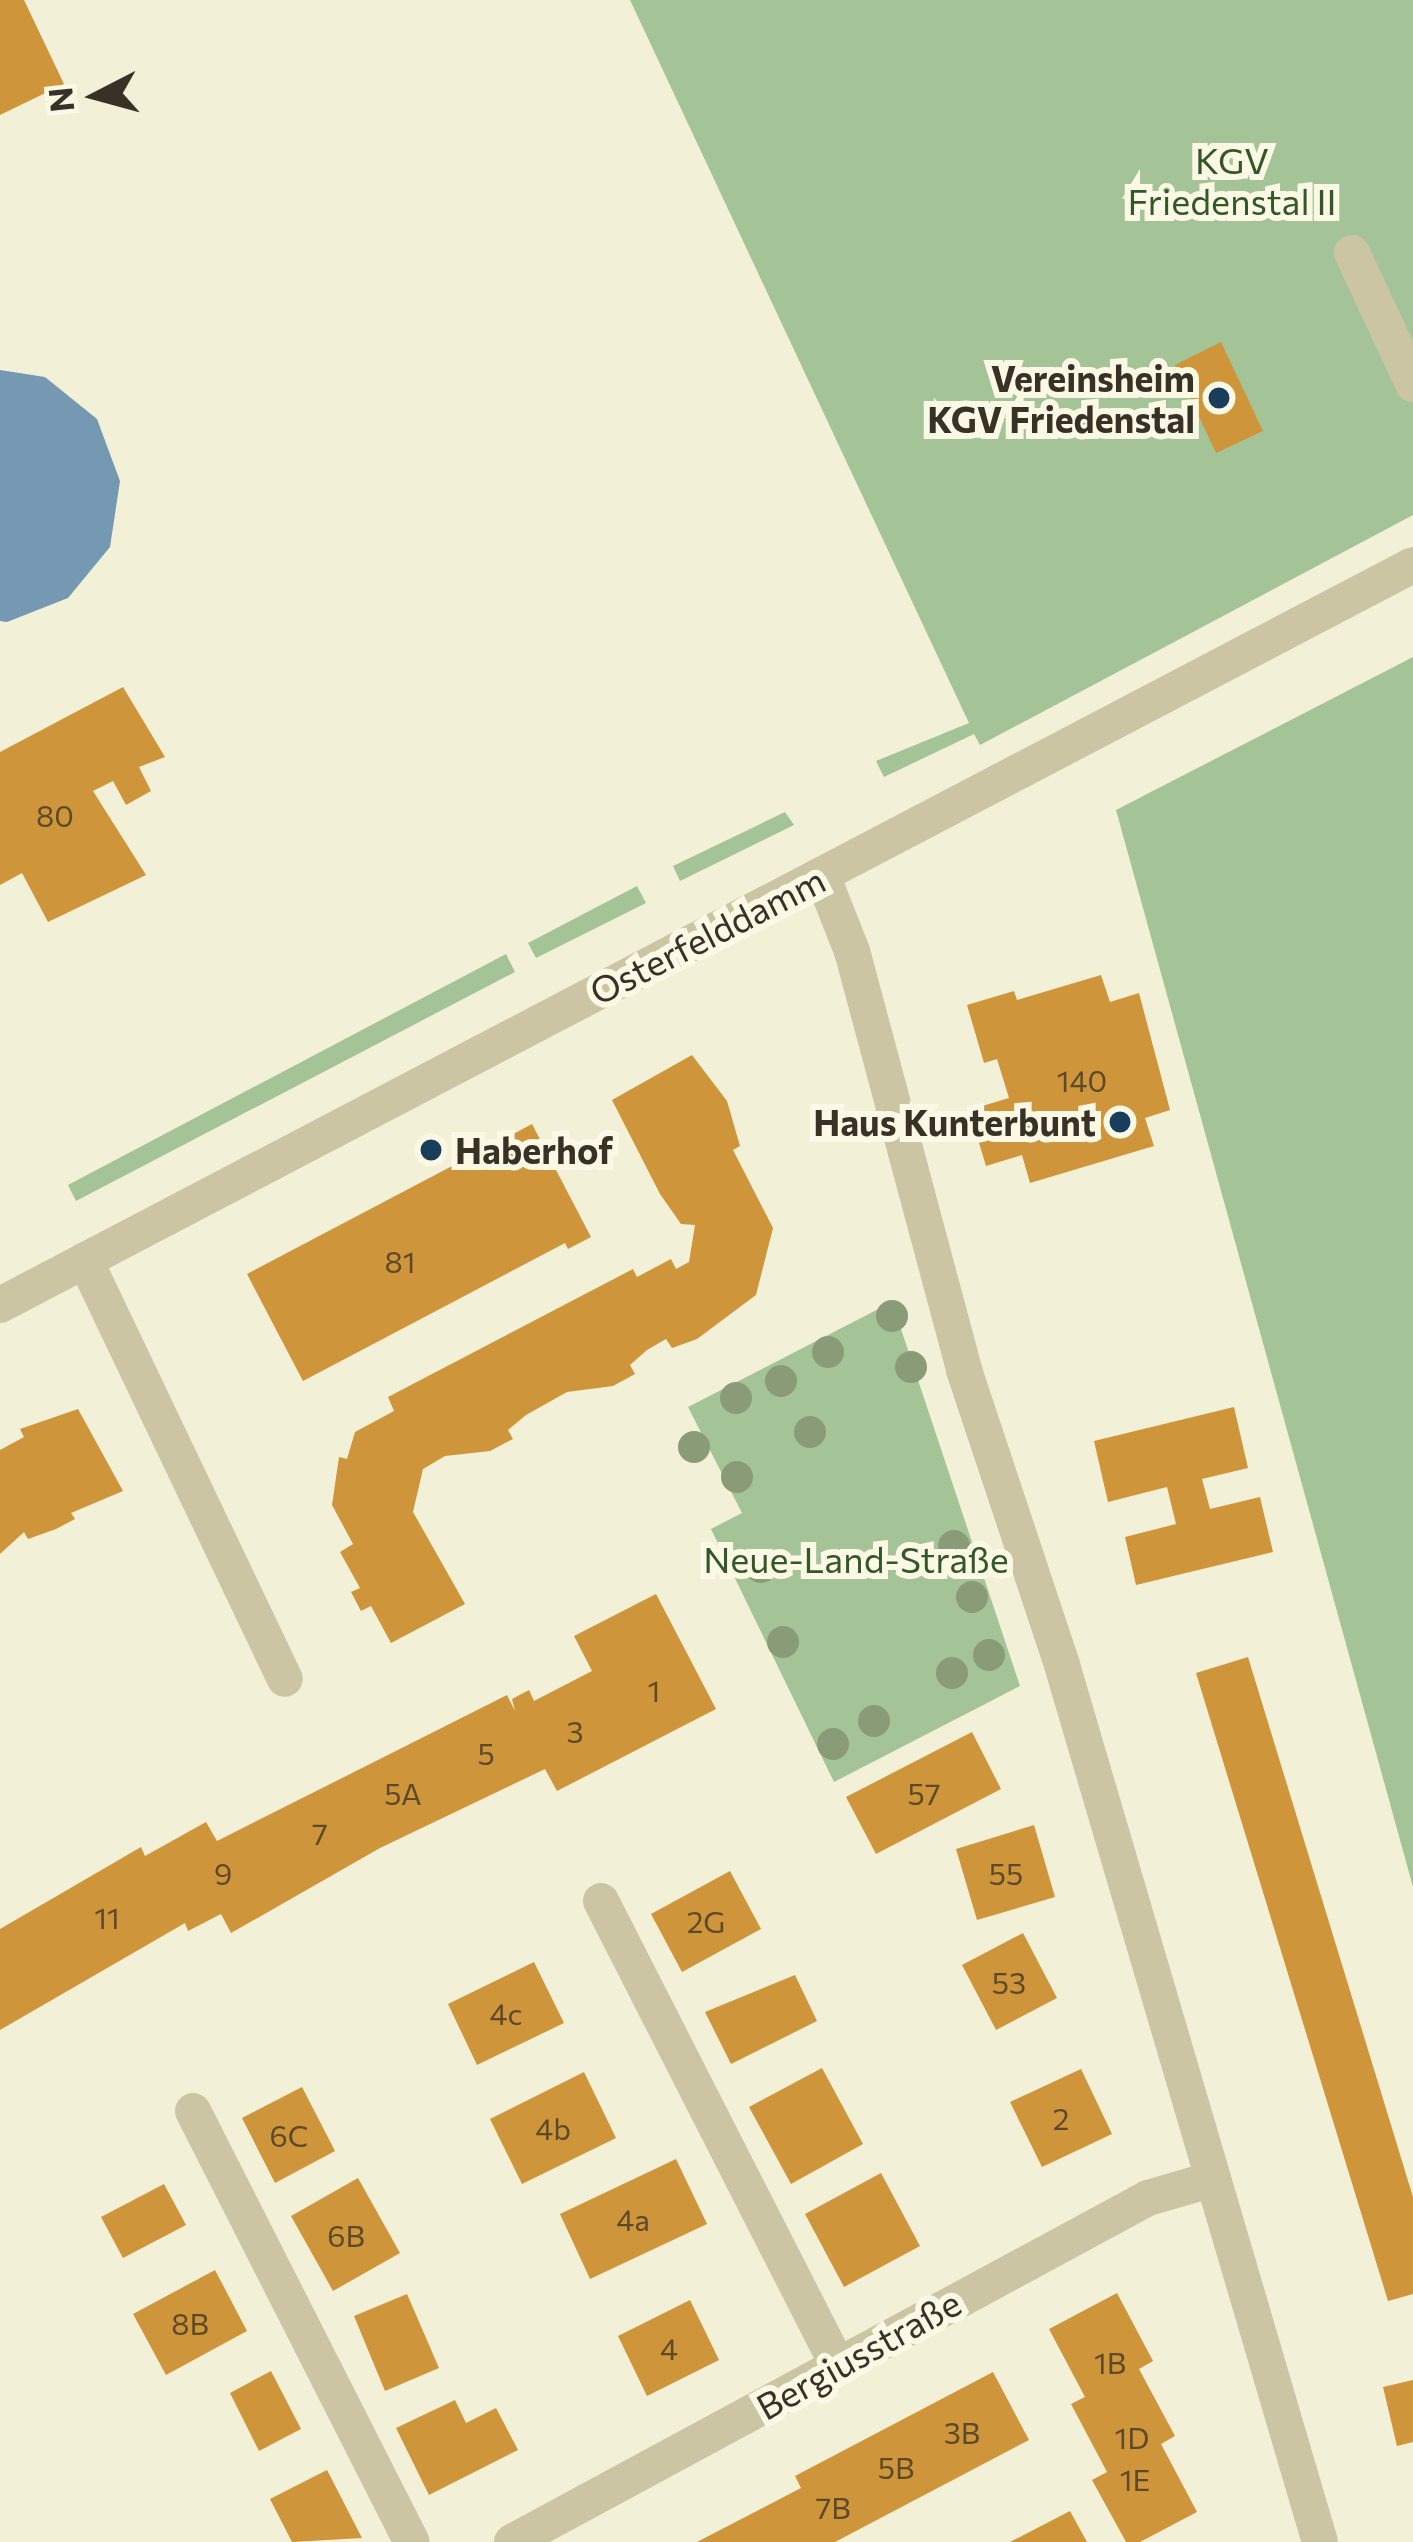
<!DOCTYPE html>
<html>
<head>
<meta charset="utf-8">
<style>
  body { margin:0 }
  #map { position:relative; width:1413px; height:2542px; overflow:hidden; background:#f3f0d8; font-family:Commissioner,sans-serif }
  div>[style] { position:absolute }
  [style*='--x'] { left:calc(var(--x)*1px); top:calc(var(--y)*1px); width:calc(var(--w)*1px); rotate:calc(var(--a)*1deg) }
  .green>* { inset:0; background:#a4c397 }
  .water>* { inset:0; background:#7599b2 }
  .building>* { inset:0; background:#cf953a }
  .minor>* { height:36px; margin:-18px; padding:0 18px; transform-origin:18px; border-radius:18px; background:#ccc5a4 }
  .trees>* { width:32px; height:32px; margin:-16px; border-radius:50%; background:#8a9c77 }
  .dots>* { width:33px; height:33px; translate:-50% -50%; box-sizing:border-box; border:6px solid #fbf9e5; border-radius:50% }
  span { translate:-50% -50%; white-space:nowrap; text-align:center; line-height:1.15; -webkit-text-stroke:12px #fbf9e5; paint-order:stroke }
  .number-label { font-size:30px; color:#5d4a2b }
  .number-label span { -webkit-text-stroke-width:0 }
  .park-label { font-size:36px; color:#345728 }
  .poi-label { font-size:36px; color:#373126; font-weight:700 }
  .right { translate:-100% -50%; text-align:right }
  .left { translate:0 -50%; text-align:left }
  .street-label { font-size:36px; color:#373126 }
  .north { position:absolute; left:36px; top:36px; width:120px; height:120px; -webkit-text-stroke:9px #fbf9e5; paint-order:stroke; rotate:264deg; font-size:33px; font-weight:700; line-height:48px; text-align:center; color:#373126 }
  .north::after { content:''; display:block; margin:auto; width:42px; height:54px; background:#373126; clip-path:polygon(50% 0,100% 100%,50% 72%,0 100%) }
</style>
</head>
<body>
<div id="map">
  <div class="green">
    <div style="clip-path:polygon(630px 0,1413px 0,1413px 515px,980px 745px,974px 734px,884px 777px,876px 761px,969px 723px)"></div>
    <div style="clip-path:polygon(1413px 657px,1413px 1887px,1116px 810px)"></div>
    <div style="clip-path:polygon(785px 812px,794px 825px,680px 881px,673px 866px)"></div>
    <div style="clip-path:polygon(637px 886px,646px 903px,536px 958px,528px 943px)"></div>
    <div style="clip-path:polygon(506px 954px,515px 972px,76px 1201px,68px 1185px)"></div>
    <div style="clip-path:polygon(892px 1302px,1020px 1686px,834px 1782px,711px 1529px,742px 1513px,688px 1407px)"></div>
  </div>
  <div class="water">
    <div style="clip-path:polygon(0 370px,45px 377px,97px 419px,120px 481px,110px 547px,68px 598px,7px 622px,0 621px)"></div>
  </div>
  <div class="building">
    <div style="clip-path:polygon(0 0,24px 0,64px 84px,0 115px)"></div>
    <div style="clip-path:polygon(1221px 342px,1263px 431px,1216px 453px,1175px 365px)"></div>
    <div style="clip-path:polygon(123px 687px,165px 757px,139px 767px,151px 791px,126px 805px,113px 781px,93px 791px,146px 875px,48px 922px,22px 873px,0 885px,0 752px)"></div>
    <div style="clip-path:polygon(1101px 975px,1110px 1002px,1139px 993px,1170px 1110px,1145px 1118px,1154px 1146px,1030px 1183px,1022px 1155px,986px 1166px,969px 1110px,1009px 1098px,997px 1059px,984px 1063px,967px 1005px,1014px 991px,1017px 1000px)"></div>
    <div style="clip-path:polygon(692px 1055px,727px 1101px,740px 1146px,733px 1150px,773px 1228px,756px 1295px,697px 1339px,672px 1348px,666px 1339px,647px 1350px,630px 1365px,635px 1374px,613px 1386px,567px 1392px,526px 1415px,508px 1430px,513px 1439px,490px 1451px,445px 1456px,423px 1469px,413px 1512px,465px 1604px,391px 1643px,371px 1606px,361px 1611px,351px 1592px,360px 1588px,340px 1552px,353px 1544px,332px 1505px,339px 1457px,347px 1459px,355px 1432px,394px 1411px,388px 1397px,633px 1269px,637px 1277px,671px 1259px,676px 1269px,689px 1262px,695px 1225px,681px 1224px,660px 1194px,612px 1100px)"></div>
    <div style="clip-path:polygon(532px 1124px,591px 1237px,568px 1249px,565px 1243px,303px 1381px,247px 1274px)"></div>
    <div style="clip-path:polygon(1234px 1407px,1248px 1468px,1202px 1479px,1210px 1509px,1260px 1497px,1273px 1552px,1136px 1585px,1125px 1537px,1176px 1524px,1167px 1487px,1108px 1502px,1094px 1441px)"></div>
    <div style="clip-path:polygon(78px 1409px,123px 1491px,71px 1513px,75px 1519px,56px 1529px,28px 1539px,24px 1532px,0 1554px,0 1450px,24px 1437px,20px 1429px)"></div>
    <div style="clip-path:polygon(656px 1594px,716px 1709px,557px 1791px,545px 1769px,380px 1848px,231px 1933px,221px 1914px,188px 1931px,185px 1923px,0 2030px,0 1929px,141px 1847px,145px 1856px,206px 1822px,217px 1841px,507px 1695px,515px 1711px,512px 1699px,529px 1690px,534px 1701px,592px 1671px,574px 1636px)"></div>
    <div style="clip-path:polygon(1248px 1657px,1413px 2197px,1413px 2294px,1388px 2301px,1196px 1673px)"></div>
    <div style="clip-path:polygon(972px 1732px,1001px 1789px,876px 1854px,846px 1797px)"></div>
    <div style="clip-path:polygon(1034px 1825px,1055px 1897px,977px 1920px,956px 1849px)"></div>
    <div style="clip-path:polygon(730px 1871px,761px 1929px,682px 1972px,651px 1914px)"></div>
    <div style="clip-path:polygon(1023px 1933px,1057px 1998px,996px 2030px,962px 1965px)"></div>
    <div style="clip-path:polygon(534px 1962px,564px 2023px,477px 2065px,448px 2004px)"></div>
    <div style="clip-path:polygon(795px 1975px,817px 2021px,731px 2064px,705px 2012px)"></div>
    <div style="clip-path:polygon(822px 2068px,863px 2144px,791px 2184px,749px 2107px)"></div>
    <div style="clip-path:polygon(1081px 2069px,1112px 2134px,1042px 2167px,1010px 2102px)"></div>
    <div style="clip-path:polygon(584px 2072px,616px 2138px,522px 2184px,490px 2119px)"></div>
    <div style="clip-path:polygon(302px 2087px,335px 2151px,275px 2183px,242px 2118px)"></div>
    <div style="clip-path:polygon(676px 2159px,707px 2224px,590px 2279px,560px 2214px)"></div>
    <div style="clip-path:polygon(881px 2173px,920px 2246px,844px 2287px,805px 2214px)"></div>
    <div style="clip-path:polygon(358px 2178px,400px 2253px,333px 2291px,291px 2216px)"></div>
    <div style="clip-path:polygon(164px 2184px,186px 2225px,123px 2258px,101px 2217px)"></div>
    <div style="clip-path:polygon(215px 2270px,247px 2331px,166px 2375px,133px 2314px)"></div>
    <div style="clip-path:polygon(1117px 2293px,1153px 2361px,1139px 2369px,1175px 2436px,1161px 2444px,1197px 2512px,1140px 2542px,1126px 2542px,1092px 2480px,1107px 2472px,1071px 2404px,1085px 2397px,1049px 2329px)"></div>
    <div style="clip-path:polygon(407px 2294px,439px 2368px,385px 2391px,354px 2316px)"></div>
    <div style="clip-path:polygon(690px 2300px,719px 2360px,647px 2396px,618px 2336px)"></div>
    <div style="clip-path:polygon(271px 2371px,301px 2429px,259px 2451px,230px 2393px)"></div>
    <div style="clip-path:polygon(993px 2372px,1029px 2440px,835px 2542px,697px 2542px,801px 2488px,795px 2476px)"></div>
    <div style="clip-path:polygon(1413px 2380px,1413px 2442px,1397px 2446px,1383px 2387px)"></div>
    <div style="clip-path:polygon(455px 2400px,466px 2423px,496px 2408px,518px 2450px,429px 2495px,396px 2428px)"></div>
    <div style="clip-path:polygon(327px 2470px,362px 2538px,292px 2542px,270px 2499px)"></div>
    <div style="clip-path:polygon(1070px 2511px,1087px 2542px,1010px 2542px)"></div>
  </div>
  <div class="minor">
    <div style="--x:1352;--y:253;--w:145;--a:65"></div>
    <div style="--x:822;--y:875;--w:82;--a:68.5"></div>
    <div style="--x:852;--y:951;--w:434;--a:75"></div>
    <div style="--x:964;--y:1370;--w:311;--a:71.6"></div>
    <div style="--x:1062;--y:1665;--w:914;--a:73.61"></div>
    <div style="--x:85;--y:1260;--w:464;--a:64.5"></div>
    <div style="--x:0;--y:1305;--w:1595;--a:-27.64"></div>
    <div style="--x:601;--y:1901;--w:522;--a:62.99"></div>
    <div style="--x:193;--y:2111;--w:483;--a:63.1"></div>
    <div style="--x:512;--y:2542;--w:723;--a:-28.41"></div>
    <div style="--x:1148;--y:2198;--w:65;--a:-16.2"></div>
  </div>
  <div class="trees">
    <div style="left:892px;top:1316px"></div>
    <div style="left:828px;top:1352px"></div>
    <div style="left:911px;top:1367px"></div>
    <div style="left:781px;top:1381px"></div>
    <div style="left:736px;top:1398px"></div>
    <div style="left:810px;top:1432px"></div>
    <div style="left:694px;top:1447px"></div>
    <div style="left:737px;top:1477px"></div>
    <div style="left:954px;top:1546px"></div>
    <div style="left:761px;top:1567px"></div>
    <div style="left:972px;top:1597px"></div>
    <div style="left:783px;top:1642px"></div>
    <div style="left:989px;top:1655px"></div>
    <div style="left:952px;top:1673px"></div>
    <div style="left:874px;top:1721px"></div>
    <div style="left:833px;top:1744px"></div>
  </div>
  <div class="dots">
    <div style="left:1219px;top:398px;background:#183e5b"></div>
    <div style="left:1120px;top:1122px;background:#183e5b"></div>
    <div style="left:431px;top:1150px;background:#183e5b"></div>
  </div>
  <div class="number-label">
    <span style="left:55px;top:815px">80</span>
    <span style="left:1082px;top:1080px">140</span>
    <span style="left:400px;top:1261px">81</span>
    <span style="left:654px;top:1690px">1</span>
    <span style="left:575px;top:1731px">3</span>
    <span style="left:486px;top:1753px">5</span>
    <span style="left:403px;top:1793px">5A</span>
    <span style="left:924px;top:1793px">57</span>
    <span style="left:320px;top:1833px">7</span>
    <span style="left:223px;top:1873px">9</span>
    <span style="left:1006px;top:1873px">55</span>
    <span style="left:107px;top:1917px">11</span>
    <span style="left:706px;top:1921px">2G</span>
    <span style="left:1009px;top:1982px">53</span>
    <span style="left:506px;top:2013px">4c</span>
    <span style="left:1061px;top:2118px">2</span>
    <span style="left:553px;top:2128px">4b</span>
    <span style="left:289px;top:2135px">6C</span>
    <span style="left:633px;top:2219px">4a</span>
    <span style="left:346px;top:2235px">6B</span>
    <span style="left:190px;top:2323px">8B</span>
    <span style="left:669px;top:2348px">4</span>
    <span style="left:1110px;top:2362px">1B</span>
    <span style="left:962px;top:2432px">3B</span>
    <span style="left:1132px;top:2437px">1D</span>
    <span style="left:896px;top:2467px">5B</span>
    <span style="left:1135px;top:2479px">1E</span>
    <span style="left:833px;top:2507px">7B</span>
  </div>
  <div class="park-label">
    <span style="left:1232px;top:180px">KGV<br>Friedenstal II</span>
    <span style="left:856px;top:1559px">Neue-Land-Straße</span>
  </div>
  <div class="poi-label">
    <span class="right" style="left:1195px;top:398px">Vereinsheim<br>KGV Friedenstal</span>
    <span class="right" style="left:1096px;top:1122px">Haus Kunterbunt</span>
    <span class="left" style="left:455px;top:1150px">Haberhof</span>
  </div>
  <div class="street-label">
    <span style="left:707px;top:935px;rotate:-27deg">Osterfelddamm</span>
    <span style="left:858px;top:2354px;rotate:-29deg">Bergiusstraße</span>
  </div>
  <div class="north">N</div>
</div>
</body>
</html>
